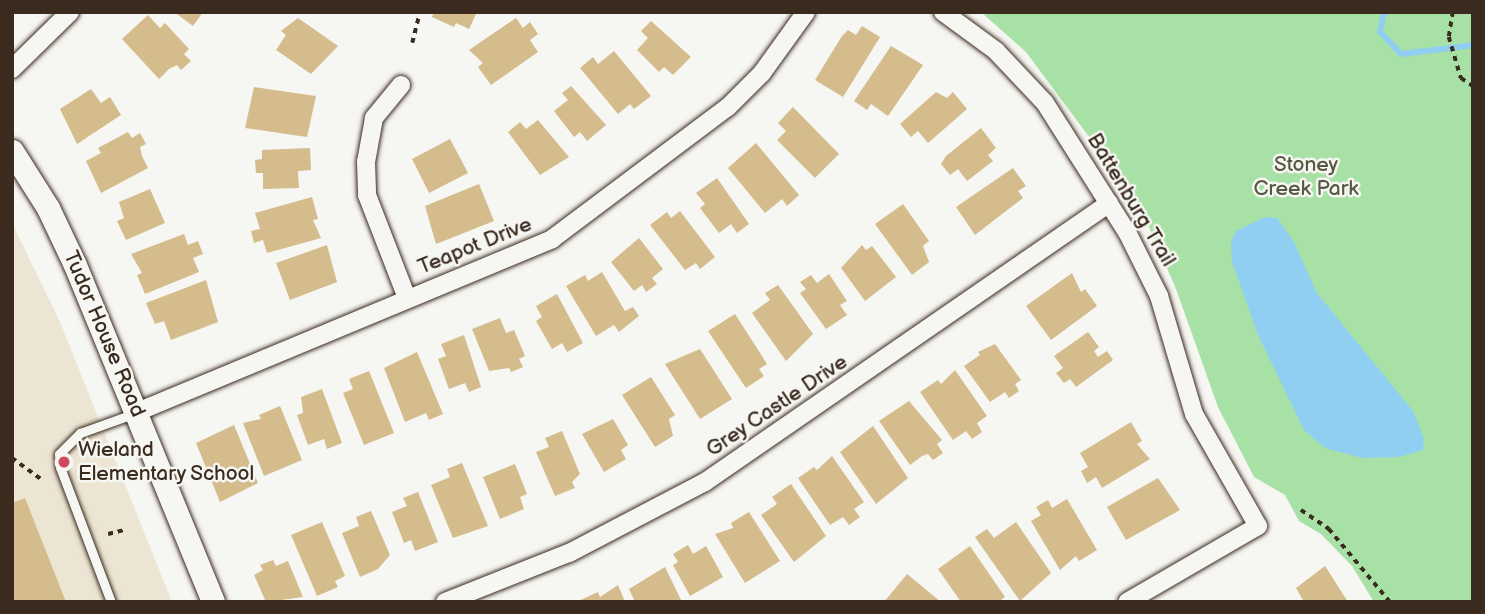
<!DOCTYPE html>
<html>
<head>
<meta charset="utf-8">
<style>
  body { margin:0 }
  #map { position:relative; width:1485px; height:614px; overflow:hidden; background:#f6f6f2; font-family:"Balsamiq Sans",sans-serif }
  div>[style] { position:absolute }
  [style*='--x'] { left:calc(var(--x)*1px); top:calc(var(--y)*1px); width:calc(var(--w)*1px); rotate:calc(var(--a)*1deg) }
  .built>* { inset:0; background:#ece5d3 }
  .green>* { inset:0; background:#a8e1a6 }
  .water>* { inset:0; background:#91cff2 }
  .stream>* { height:6px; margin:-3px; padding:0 3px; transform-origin:3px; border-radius:3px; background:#91cff2 }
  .building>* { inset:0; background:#d5bc8c }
  .path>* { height:3.5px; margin-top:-1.75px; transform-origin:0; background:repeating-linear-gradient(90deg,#3b2a1e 0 5px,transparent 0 10px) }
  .roads { filter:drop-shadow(0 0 2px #3b2a1e) drop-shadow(0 0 2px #3b2a1e) }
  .service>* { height:9px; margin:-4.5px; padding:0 4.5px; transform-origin:4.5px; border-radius:4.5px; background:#f6f6f2 }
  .minor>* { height:18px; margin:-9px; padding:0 9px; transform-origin:9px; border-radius:9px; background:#f6f6f2 }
  .tertiary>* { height:23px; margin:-11.5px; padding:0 11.5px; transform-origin:11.5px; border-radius:11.5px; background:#f6f6f2 }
  .dots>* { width:19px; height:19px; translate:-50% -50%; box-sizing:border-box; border:4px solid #f6f6f2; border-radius:50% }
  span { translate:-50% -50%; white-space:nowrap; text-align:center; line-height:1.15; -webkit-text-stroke:5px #f6f6f2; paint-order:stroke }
  .park-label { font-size:21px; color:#565840 }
  .street-label { font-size:21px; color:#3b2a1e }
  .poi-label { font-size:21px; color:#3b2a1e }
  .left { translate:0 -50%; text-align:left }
  .frame { position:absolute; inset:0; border:14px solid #3b2a1e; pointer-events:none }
</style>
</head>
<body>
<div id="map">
  <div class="built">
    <div style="clip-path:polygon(12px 223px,60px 322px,172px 602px,12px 602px)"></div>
  </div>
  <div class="green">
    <div style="clip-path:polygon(981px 12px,1473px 12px,1473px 602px,1374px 602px,1352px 566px,1321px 534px,1299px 521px,1285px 495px,1254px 477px,1218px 407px,1176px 289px,1139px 204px,1026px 52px)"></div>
  </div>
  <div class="water">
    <div style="clip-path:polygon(1265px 217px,1277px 218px,1294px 242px,1317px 293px,1413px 411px,1424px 439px,1423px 450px,1399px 457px,1362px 458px,1325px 448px,1304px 430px,1258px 335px,1232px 262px,1231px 242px,1236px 231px)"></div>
  </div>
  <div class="stream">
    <div style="--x:1384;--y:12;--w:20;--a:101"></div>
    <div style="--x:1380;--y:32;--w:30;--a:46"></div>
    <div style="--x:1401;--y:54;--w:73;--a:-7.1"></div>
  </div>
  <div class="building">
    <div style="clip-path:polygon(174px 12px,203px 12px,193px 26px)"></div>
    <div style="clip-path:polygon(434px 12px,477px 12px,469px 29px,456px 23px,454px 27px,432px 17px)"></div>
    <div style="clip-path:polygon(148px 15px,160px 28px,165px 23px,189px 49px,184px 54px,191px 61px,181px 70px,177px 65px,169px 69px,159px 79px,122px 39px)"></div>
    <div style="clip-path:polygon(298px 18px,338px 46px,311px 74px,276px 50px,286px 35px,281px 31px)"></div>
    <div style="clip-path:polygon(516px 18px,523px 28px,530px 22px,538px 34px,530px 40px,538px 52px,491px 85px,478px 67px,483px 63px,469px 50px)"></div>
    <div style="clip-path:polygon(651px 21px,691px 57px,673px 75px,664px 67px,659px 72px,637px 50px,648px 38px,641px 31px)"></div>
    <div style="clip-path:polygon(862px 26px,880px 37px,843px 97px,815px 80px,842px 36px,848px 30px,856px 35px)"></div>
    <div style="clip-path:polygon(891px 46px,923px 65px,888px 116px,871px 104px,867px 110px,854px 101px)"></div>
    <div style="clip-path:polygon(614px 51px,651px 96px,634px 109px,630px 104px,618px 114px,580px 68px,593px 57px,598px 64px)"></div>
    <div style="clip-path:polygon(571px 86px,606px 125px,587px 141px,580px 132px,574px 137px,554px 111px,568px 100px,562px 93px)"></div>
    <div style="clip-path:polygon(254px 87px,316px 96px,307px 137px,245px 128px)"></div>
    <div style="clip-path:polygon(91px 89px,101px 103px,110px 97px,121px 115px,77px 144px,60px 109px)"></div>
    <div style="clip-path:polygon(936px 92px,947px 98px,953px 92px,967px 109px,928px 143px,918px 131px,911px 137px,900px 124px)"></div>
    <div style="clip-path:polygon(793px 107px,839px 154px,815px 178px,777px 140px,786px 131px,778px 123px)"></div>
    <div style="clip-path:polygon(538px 120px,569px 157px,540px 175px,508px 132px,520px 122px,526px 129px)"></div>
    <div style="clip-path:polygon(981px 128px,996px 148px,988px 155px,993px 161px,967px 181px,958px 169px,950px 175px,941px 164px,946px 156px)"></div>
    <div style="clip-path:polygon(128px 132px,132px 138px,140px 133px,146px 144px,140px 147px,142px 156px,148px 168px,101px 193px,86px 161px,101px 153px,98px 148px)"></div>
    <div style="clip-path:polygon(450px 139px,468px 173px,429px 193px,412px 159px)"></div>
    <div style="clip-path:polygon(756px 143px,799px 195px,787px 206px,782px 199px,765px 213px,728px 168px)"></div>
    <div style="clip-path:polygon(310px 148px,311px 170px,298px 171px,299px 188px,263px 189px,263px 173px,256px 173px,255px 160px,262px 159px,262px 150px)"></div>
    <div style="clip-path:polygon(1013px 168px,1026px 186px,1018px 191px,1023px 198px,975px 235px,956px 207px)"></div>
    <div style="clip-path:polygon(717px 178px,749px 224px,737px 233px,731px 224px,719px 233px,700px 208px,705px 204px,696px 193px)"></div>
    <div style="clip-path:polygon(479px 184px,494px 221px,436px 244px,425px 206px)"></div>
    <div style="clip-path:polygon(150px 189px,165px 223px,126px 240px,117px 221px,124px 218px,119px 202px)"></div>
    <div style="clip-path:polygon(312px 197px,318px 219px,313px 220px,321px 238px,267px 253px,263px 240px,254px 243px,251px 231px,260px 229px,255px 213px)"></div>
    <div style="clip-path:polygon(903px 204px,929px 241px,923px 246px,929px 262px,912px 275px,875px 224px)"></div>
    <div style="clip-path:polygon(680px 211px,715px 257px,700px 269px,696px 263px,685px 270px,650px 225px,667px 212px,671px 218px)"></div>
    <div style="clip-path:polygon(184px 234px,188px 245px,198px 241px,203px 254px,193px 258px,199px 272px,145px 294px,137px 275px,142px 273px,131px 254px)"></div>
    <div style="clip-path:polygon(639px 238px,663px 269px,652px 278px,657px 284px,646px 292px,642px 285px,634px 291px,611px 262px)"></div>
    <div style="clip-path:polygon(327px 245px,337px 282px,290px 300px,276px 263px)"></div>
    <div style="clip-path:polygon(862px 245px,866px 250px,872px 246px,896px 277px,865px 301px,841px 268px)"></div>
    <div style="clip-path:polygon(602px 272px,625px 311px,633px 307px,639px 316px,619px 332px,614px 325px,596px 336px,566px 286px,585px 275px,588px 281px)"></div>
    <div style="clip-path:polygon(1072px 273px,1081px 292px,1085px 289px,1097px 306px,1051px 340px,1026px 306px)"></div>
    <div style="clip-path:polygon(829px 274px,847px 301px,840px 305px,847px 315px,826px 329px,800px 293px,806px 289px,800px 282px,811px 275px,817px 283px)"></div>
    <div style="clip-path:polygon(206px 280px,218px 322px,171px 340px,164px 321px,155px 324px,146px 303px)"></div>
    <div style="clip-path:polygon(778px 285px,813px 334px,786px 361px,752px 313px,770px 300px,765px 293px)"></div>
    <div style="clip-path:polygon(557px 294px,583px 343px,567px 352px,562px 343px,552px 349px,536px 321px,542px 317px,536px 306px)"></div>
    <div style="clip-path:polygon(735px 314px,767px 364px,759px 369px,764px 376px,746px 388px,708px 331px)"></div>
    <div style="clip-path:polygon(500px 318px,506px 333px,514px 330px,525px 356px,519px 359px,523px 367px,511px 372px,509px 368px,489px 371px,472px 329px)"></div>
    <div style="clip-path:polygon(1088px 332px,1099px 347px,1094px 351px,1098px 357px,1107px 351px,1113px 360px,1076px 387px,1070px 379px,1064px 383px,1056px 373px,1063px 368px,1054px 356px)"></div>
    <div style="clip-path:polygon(464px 335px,481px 387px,469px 392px,465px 383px,449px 389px,438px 359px,446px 356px,441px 344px)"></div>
    <div style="clip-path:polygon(995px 344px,1021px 380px,1015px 384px,1019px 391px,1009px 398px,1005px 392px,990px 402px,964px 366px,980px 355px,978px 352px)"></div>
    <div style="clip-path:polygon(700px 349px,732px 399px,700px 419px,665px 364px)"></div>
    <div style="clip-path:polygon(417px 352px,443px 414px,429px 420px,426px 413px,405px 422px,384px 368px)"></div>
    <div style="clip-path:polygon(955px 370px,987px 416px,977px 423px,982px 432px,972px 439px,966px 431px,953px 440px,920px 392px,938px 380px,941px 384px)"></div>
    <div style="clip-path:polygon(369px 371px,394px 433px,364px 445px,343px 393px,353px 389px,349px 379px)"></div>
    <div style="clip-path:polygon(651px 377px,675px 415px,669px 419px,673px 436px,655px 447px,622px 395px)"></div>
    <div style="clip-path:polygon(322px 389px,342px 443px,327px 449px,324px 439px,308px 445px,297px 415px,303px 413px,301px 397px)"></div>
    <div style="clip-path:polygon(909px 401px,942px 440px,937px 444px,943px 453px,933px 460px,928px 454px,922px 456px,910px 465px,879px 421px)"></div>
    <div style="clip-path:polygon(280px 406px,302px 460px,264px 476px,243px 423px,261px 419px,259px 415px)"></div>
    <div style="clip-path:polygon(613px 419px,628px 445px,621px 450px,626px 459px,604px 472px,582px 434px)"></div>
    <div style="clip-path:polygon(1131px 422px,1142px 441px,1137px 444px,1150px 459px,1102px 488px,1096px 477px,1087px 483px,1081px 471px,1088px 467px,1080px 453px)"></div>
    <div style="clip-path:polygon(234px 425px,258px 483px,220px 502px,196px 443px)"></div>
    <div style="clip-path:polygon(873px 426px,908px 478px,876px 504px,840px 452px)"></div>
    <div style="clip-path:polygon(562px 431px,580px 474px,572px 482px,575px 488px,555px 496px,536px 452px,549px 447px,545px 438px)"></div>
    <div style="clip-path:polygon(832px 456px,864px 502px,854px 509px,860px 517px,849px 525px,843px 517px,830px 525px,798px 478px,814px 467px,817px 470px)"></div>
    <div style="clip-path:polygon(462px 463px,488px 526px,453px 538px,431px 485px,450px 477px,447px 469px)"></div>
    <div style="clip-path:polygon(515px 464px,527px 494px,520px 497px,524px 509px,500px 519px,483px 477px)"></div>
    <div style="clip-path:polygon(1158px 478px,1180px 510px,1126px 540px,1107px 507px)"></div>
    <div style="clip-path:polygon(791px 484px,826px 536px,794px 562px,761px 515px,777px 504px,772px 497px)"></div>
    <div style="clip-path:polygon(418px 492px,438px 542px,415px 551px,411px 540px,404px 543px,392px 512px,407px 506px,403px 498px)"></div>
    <div style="clip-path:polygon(25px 498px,66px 602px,12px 602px,12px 503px)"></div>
    <div style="clip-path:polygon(1067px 499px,1097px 550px,1079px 561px,1076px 556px,1060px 570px,1031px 521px,1041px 515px,1036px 507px,1048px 500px,1052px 508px)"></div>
    <div style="clip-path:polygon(371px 511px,390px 555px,378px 569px,360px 577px,342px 533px,359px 526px,356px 517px)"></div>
    <div style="clip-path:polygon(749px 512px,780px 561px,745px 583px,715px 534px,733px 528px,731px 523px)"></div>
    <div style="clip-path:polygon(322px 522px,345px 576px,335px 581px,338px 587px,317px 596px,291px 535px)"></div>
    <div style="clip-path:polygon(1016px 522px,1051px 573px,1020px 601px,975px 537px,987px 529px,994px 538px)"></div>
    <div style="clip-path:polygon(688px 545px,693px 554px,706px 546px,723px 577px,690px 596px,673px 565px,678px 562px,673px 554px)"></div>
    <div style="clip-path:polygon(970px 546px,1005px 597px,998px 602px,961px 602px,938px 569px)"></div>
    <div style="clip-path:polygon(273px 560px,276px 566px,288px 561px,303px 597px,266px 602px,254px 575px,263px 570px,260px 565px)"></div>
    <div style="clip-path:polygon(1325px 566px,1348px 602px,1304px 602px,1296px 588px)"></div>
    <div style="clip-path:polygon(665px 567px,682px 602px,635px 602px,629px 589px)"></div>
    <div style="clip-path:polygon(907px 574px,941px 602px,884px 602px)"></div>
    <div style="clip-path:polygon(618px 585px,625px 602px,576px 602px,598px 592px,600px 597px)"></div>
  </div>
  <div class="path">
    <div style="--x:1453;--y:12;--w:25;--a:99"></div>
    <div style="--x:1449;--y:37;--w:43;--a:73.7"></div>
    <div style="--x:1461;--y:78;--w:14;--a:34"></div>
    <div style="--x:412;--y:43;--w:32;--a:-76"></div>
    <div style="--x:12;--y:458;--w:36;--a:36"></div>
    <div style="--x:1301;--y:510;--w:34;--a:34"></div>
    <div style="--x:1329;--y:529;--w:95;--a:50.1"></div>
    <div style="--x:108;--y:534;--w:16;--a:-14"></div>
  </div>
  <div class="roads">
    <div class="service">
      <div style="--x:111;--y:602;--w:144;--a:-110.7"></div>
      <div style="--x:60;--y:467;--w:13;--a:-94"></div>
      <div style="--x:59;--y:454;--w:30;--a:-45"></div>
      <div style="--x:80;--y:433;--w:59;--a:-19.7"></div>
    </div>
    <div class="minor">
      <div style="--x:943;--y:12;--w:66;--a:36.3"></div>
      <div style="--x:996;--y:51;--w:71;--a:46.7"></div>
      <div style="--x:1045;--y:103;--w:153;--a:57.6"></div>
      <div style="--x:1127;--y:232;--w:72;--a:63.4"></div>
      <div style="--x:1159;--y:296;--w:123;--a:73.5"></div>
      <div style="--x:1194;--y:414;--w:129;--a:60.3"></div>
      <div style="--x:1258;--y:526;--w:151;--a:149.9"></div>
      <div style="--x:12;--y:69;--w:81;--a:-44.5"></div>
      <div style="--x:401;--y:85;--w:43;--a:129.3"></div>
      <div style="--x:374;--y:118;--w:45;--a:100.3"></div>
      <div style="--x:366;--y:162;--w:33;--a:88"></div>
      <div style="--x:367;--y:195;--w:110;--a:68.8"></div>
      <div style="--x:137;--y:412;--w:450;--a:-22.6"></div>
      <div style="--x:552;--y:239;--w:220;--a:-36.9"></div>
      <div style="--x:728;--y:107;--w:48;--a:-45"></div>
      <div style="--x:762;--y:73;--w:75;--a:-54.2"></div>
      <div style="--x:445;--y:602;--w:133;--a:-21.6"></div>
      <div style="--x:569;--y:553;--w:153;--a:-27.6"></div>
      <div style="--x:705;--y:482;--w:491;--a:-34.6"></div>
    </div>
    <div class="tertiary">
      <div style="--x:12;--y:151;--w:67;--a:57.7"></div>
      <div style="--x:48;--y:208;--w:63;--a:64.7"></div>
      <div style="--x:75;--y:265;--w:364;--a:67.7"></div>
    </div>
  </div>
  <div class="dots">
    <div style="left:64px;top:462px;background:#d1495b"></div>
  </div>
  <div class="park-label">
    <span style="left:1306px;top:177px">Stoney<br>Creek Park</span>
  </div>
  <div class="street-label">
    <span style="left:1131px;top:200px;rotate:59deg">Battenburg Trail</span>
    <span style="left:475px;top:246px;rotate:-22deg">Teapot Drive</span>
    <span style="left:104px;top:334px;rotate:67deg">Tudor House Road</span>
    <span style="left:777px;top:406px;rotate:-34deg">Grey Castle Drive</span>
  </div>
  <div class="poi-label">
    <span class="left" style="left:78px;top:462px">Wieland<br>Elementary School</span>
  </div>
  <div class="frame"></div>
</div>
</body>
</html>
